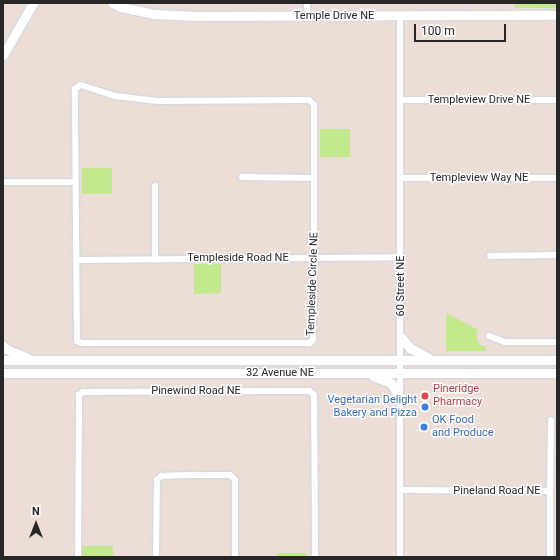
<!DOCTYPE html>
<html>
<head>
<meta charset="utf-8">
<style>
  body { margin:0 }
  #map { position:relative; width:560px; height:560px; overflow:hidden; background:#ecded6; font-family:Roboto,sans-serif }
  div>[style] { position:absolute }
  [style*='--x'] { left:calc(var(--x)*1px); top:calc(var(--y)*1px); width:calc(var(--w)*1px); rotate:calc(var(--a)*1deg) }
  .green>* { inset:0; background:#c2e98c }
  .roads { filter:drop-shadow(0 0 1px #ccd5e2) drop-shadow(0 0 1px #ccd5e2) }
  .street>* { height:6px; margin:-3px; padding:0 3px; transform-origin:3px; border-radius:3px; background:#fff }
  .secondary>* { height:9px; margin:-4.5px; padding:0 4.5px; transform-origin:4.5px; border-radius:4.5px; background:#fff }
  .dots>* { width:11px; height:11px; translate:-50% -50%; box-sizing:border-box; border:2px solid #fff; border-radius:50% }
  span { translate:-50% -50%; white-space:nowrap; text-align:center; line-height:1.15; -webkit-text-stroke:3px #fff; paint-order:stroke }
  .street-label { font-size:11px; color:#272727 }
  .health-label { font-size:11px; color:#be3a42 }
  .left { translate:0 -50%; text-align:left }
  .shop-label { font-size:11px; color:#366cbe }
  .right { translate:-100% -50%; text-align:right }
  .frame { position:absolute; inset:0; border:4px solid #272727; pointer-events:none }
  .north { position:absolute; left:16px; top:504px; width:40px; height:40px; -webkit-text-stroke:3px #fff; paint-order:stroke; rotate:0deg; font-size:11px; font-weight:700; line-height:16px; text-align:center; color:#272727 }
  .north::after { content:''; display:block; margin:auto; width:14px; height:18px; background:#272727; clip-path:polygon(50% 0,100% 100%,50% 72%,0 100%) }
  .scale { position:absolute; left:414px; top:24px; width:92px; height:18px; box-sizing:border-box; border:2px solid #272727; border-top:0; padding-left:5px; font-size:12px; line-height:14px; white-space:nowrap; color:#272727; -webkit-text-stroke:3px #fff; paint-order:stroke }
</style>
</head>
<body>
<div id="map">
  <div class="green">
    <div style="clip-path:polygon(515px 3px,557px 3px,557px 8px,515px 8px)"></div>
    <div style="clip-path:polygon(320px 129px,350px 129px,350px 157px,320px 157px)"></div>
    <div style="clip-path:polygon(82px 168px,112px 168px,112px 194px,82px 194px)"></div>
    <div style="clip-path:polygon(194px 264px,221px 264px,221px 293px,194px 294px)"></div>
    <div style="clip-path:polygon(446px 313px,477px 329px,477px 340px,480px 345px,486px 347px,486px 351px,446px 351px)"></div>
    <div style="clip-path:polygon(82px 546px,113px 546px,113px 557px,82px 557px)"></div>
    <div style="clip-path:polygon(277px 553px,307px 553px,307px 557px,277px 557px)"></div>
  </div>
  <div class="roads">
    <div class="street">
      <div style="--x:307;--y:16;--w:13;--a:-90"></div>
      <div style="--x:400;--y:16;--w:541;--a:90"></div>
      <div style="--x:81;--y:85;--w:36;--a:18"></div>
      <div style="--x:115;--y:96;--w:43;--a:6.6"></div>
      <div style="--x:158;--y:101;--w:151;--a:-0.4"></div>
      <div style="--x:309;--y:100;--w:7;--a:45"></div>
      <div style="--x:314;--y:105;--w:191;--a:90"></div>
      <div style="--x:314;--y:296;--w:42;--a:91.4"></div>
      <div style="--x:313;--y:338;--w:3;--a:108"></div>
      <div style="--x:312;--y:341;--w:4;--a:146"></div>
      <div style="--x:309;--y:343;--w:227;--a:180"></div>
      <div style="--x:82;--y:343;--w:5;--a:-158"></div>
      <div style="--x:77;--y:341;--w:252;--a:-90.5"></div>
      <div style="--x:75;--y:89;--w:7;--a:-34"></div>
      <div style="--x:401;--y:100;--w:156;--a:0"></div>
      <div style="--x:242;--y:177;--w:71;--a:0.8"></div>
      <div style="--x:401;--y:178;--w:156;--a:0"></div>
      <div style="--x:3;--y:182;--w:72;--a:0"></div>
      <div style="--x:155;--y:186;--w:73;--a:90"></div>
      <div style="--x:490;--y:256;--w:67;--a:-0.9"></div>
      <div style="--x:76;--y:260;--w:325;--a:-0.5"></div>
      <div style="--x:489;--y:336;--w:17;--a:21"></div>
      <div style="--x:505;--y:342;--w:52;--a:0"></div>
      <div style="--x:401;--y:490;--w:149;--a:0.4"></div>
      <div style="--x:550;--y:491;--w:66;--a:90"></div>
      <div style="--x:550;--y:491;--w:71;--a:-89.2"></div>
      <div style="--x:78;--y:557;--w:162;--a:-89.6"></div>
      <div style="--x:79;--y:395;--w:5;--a:-37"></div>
      <div style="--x:83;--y:392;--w:191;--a:-0.3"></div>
      <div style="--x:274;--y:391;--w:35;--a:0"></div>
      <div style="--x:309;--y:391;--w:6;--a:39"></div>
      <div style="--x:314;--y:395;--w:162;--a:89.6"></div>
      <div style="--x:156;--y:557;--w:77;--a:-89.3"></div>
      <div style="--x:157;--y:480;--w:6;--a:-45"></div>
      <div style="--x:161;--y:476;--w:34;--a:-2"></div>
      <div style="--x:195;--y:475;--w:35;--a:0"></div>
      <div style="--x:230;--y:475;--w:7;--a:45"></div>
      <div style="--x:235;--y:480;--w:77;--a:90"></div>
    </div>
    <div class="secondary">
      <div style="--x:112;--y:3;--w:10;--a:24"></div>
      <div style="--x:121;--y:7;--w:35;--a:12"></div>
      <div style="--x:155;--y:14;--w:41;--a:2.8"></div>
      <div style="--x:196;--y:16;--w:361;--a:-0.2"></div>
      <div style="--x:3;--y:55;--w:60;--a:-60"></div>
      <div style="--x:401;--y:337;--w:14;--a:51"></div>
      <div style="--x:410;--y:348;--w:21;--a:28"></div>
      <div style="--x:3;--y:346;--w:4;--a:45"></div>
      <div style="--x:6;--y:349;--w:23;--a:23"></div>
      <div style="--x:3;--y:360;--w:554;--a:0"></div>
      <div style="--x:3;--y:373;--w:554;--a:0"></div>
      <div style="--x:373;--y:376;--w:19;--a:21"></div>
      <div style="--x:391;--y:383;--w:19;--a:58"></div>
    </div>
  </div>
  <div class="dots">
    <div style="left:425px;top:396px;background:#e0444e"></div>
    <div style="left:425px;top:407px;background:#3f7fe0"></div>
    <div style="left:424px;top:427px;background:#3f7fe0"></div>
  </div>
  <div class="street-label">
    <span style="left:334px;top:16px">Temple Drive NE</span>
    <span style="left:479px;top:100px">Templeview Drive NE</span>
    <span style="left:479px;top:178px">Templeview Way NE</span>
    <span style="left:238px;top:258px">Templeside Road NE</span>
    <span style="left:313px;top:284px;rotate:-88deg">Templeside Circle NE</span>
    <span style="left:401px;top:286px;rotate:-90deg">60 Street NE</span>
    <span style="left:280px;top:373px">32 Avenue NE</span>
    <span style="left:196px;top:391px">Pinewind Road NE</span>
    <span style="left:497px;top:491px">Pineland Road NE</span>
  </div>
  <div class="health-label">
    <span class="left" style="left:433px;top:396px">Pineridge<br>Pharmacy</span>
  </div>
  <div class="shop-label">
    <span class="right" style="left:417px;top:407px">Vegetarian Delight<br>Bakery and Pizza</span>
    <span class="left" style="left:432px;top:427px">OK Food<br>and Produce</span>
  </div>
  <div class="frame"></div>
  <div class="north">N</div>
  <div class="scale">100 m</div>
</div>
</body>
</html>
